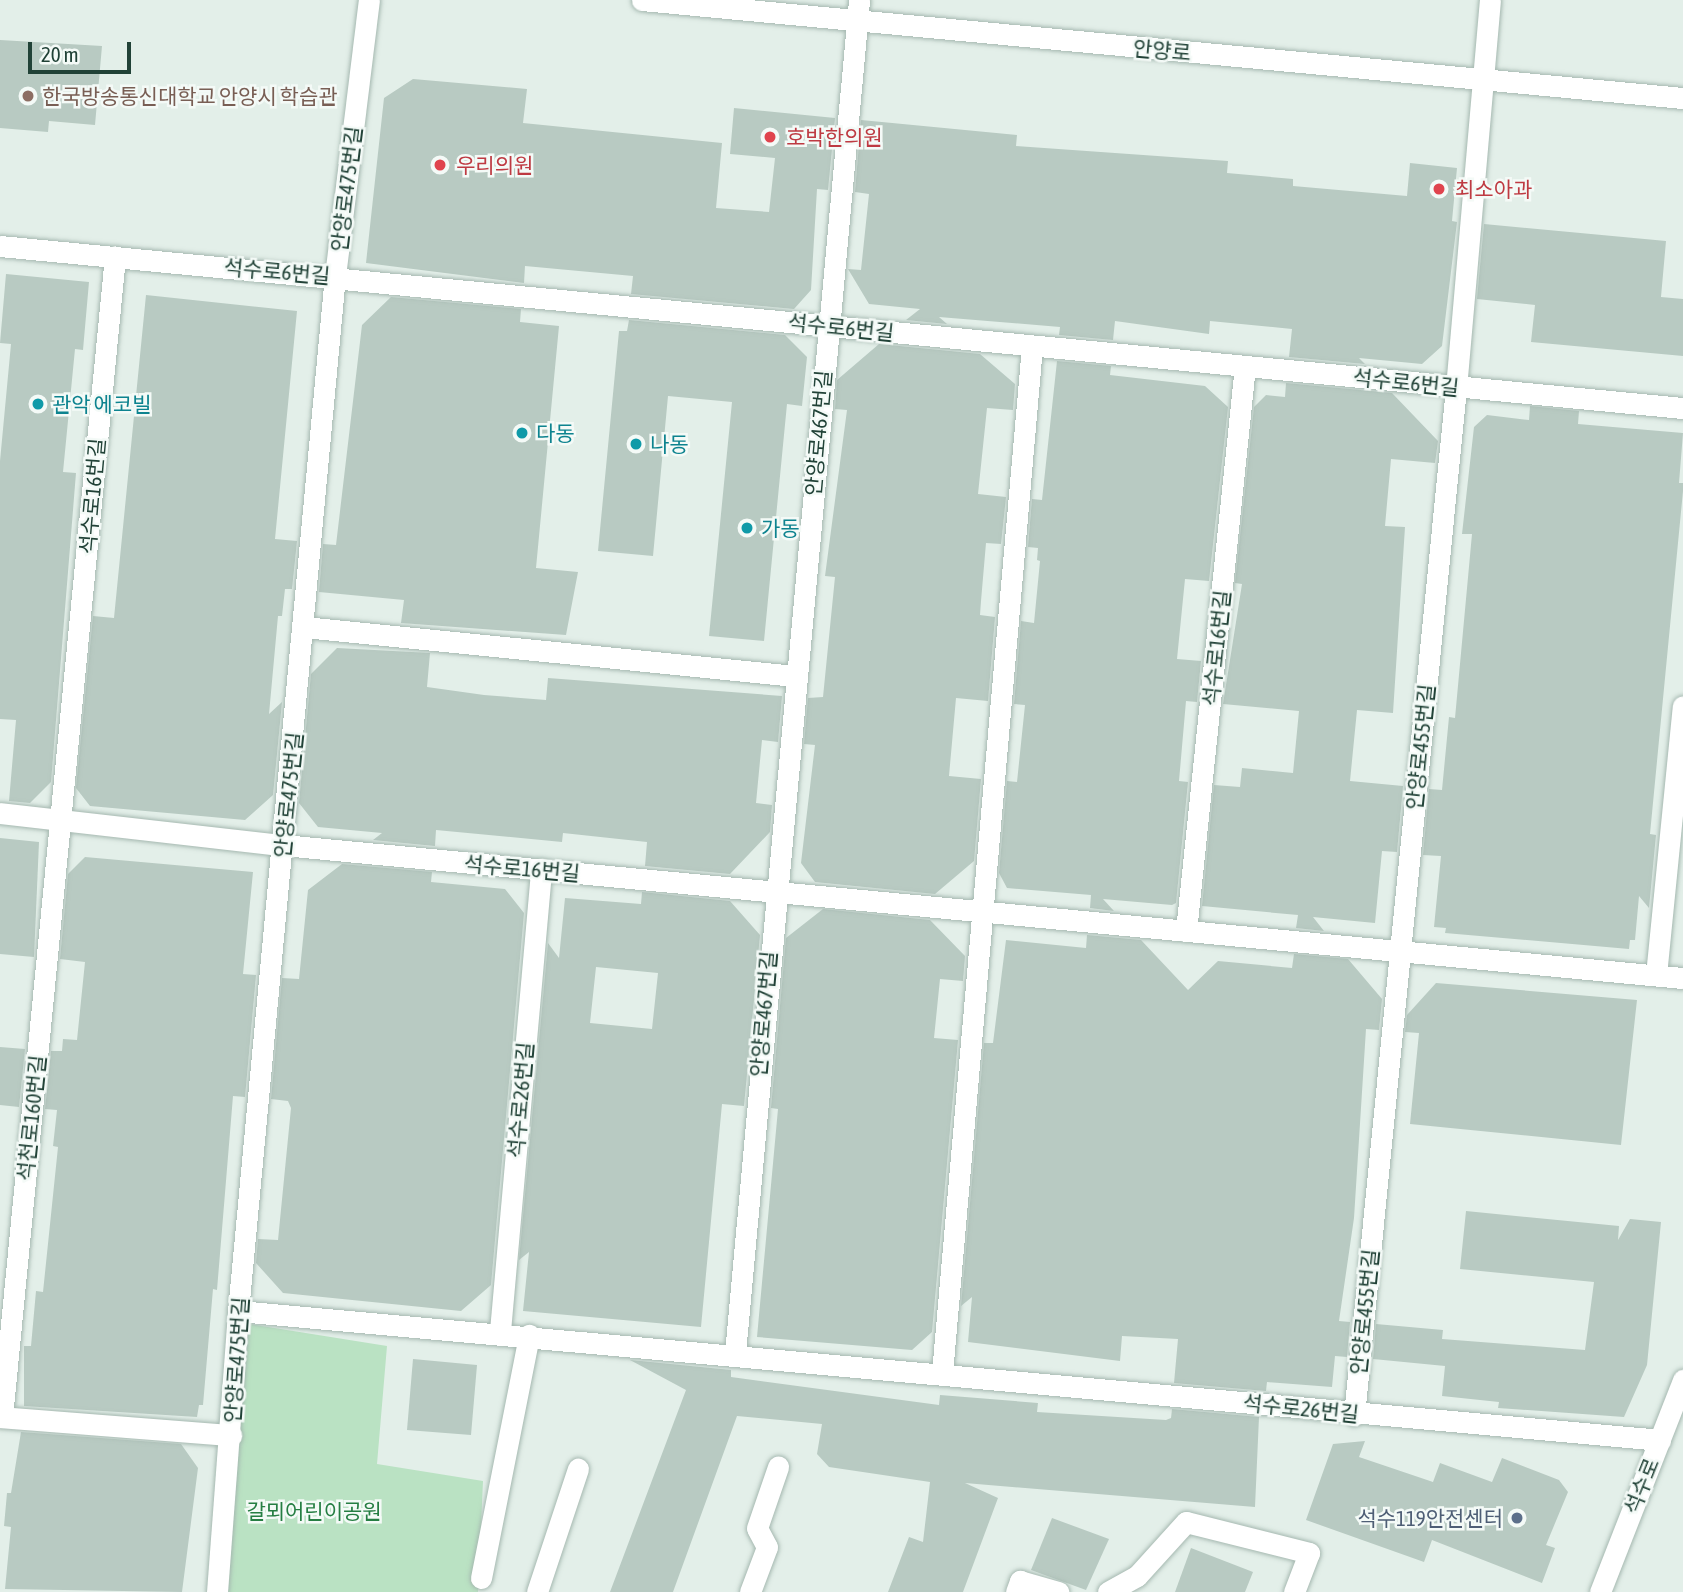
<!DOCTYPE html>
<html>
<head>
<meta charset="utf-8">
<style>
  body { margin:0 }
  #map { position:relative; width:1683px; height:1592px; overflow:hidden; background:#e3efe9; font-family:"Asap Condensed","Noto Sans KR",sans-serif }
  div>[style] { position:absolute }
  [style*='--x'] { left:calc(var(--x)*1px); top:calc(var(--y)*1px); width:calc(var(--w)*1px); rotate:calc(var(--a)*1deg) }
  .green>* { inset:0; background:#bae2c3 }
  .building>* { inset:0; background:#b8cac2 }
  .roads { filter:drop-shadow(0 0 2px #a5b8b0) drop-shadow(0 0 2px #a5b8b0) }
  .street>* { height:21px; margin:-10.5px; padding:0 10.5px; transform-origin:10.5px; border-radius:10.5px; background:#fff }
  .secondary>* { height:21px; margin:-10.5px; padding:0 10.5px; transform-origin:10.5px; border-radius:10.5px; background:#fff }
  .dots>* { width:19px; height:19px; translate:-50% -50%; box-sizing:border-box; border:4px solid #f4faf7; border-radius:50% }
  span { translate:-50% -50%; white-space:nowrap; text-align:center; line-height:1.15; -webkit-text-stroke:5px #f4faf7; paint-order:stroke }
  .street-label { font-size:21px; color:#214237 }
  .education-label { font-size:21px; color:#785e54 }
  .left { translate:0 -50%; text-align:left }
  .health-label { font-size:21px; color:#be3a42 }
  .culture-label { font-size:21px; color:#0d838f }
  .park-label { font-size:21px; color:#267e43 }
  .service-label { font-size:21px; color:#4e5e75 }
  .right { translate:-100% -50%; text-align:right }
  .scale { position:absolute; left:28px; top:42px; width:103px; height:32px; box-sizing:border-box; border:4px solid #214237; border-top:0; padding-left:9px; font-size:21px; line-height:24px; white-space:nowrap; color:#214237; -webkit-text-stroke:5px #f4faf7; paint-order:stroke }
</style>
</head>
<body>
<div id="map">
  <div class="green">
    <div style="clip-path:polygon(249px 1324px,387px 1346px,377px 1464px,483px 1481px,478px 1592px,227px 1592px)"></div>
  </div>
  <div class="building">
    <div style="clip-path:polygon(0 40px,102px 46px,95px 125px,49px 121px,48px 132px,0 128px)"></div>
    <div style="clip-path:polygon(413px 79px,527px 89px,523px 123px,722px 143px,716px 208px,769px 212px,775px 158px,730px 154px,734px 108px,835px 118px,828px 190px,817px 189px,811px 290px,794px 309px,631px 294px,633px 276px,525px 266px,524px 283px,366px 263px,384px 98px)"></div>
    <div style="clip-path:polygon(861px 120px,1017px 135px,1016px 146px,1228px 161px,1227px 173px,1293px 179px,1293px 186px,1407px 196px,1410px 163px,1457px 168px,1452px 221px,1457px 222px,1442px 346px,1422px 364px,1359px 358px,1365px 364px,1289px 357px,1292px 329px,1210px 321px,1209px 334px,1115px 321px,1113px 340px,1059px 335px,1060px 327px,939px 317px,947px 324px,906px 320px,920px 309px,869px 304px,848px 269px,861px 270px,869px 194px,855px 192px)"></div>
    <div style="clip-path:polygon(1484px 224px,1666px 241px,1661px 297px,1683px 299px,1683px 356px,1531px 342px,1535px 305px,1477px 299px)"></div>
    <div style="clip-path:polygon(6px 274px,89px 282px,83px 350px,75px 349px,63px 472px,76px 473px,51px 782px,30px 803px,9px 801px,16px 720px,0 719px,0 461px,11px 344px,0 343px)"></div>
    <div style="clip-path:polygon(146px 295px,297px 311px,275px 539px,297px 541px,292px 589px,285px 589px,282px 616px,278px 616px,269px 714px,282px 702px,273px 795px,245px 820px,90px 806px,76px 788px,93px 616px,114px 618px)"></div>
    <div style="clip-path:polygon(391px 297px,521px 309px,520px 322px,559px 326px,536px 568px,578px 572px,566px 635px,401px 623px,404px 600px,319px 592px,323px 544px,336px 545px,362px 325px)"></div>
    <div style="clip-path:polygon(629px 320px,785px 335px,807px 357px,802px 406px,787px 404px,764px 641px,709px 636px,732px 402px,668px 396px,653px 556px,598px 551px,619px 331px,627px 331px)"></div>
    <div style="clip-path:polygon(879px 344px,980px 354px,1015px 384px,1013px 410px,987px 408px,978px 494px,1006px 497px,1001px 544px,986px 543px,981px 601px,980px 615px,995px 617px,988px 701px,956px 698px,949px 776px,981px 779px,974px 861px,935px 894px,815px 882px,801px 863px,815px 745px,804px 744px,808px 698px,823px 697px,835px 577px,825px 576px,847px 410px,835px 409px,837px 380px)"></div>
    <div style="clip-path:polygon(1057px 361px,1111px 366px,1110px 375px,1205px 386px,1228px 407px,1209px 581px,1185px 579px,1177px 659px,1201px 661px,1197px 702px,1186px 701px,1179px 781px,1188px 782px,1176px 903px,1172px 905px,1103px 899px,1114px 911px,1090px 908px,1091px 895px,1007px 888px,999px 873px,1007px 781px,1017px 782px,1025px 705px,1014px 704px,1021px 621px,1034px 623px,1040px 561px,1037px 560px,1038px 548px,1028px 547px,1032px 499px,1042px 500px)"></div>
    <div style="clip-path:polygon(1286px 383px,1392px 393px,1438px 441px,1435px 463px,1391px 459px,1385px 526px,1405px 527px,1393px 713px,1357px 710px,1350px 781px,1403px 786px,1397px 852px,1382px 851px,1375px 923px,1313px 917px,1324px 931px,1296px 928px,1298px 915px,1202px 906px,1214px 785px,1240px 787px,1242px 768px,1293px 773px,1299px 711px,1223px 704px,1242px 584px,1235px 583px,1254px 407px,1266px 395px,1285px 397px)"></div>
    <div style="clip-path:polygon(1530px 406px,1579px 411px,1578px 424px,1683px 433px,1679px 483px,1683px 483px,1683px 491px,1650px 834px,1656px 835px,1649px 908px,1639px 896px,1635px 940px,1630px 940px,1629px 949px,1445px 933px,1446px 928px,1434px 927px,1441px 856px,1423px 855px,1429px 789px,1442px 790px,1449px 717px,1455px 718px,1472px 534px,1462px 534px,1474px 427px,1487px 415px,1529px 420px)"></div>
    <div style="clip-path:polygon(337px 648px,430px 653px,427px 687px,484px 695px,546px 700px,548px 678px,782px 696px,778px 742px,762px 740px,756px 803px,772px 805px,770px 832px,730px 874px,645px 866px,647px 842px,563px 833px,562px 842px,436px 830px,435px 846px,373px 840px,382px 833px,318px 827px,299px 803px,311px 674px)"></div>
    <div style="clip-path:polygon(0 838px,39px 842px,34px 957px,0 954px)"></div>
    <div style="clip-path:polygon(85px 857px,253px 872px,243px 974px,256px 975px,245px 1097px,233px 1096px,217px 1290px,213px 1289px,203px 1405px,199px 1405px,197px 1417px,24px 1406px,24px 1346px,31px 1346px,36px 1291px,43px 1292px,58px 1147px,53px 1146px,57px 1110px,45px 1109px,51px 1051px,62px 1051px,63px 1039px,77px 1040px,85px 962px,60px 959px,68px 874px)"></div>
    <div style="clip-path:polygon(342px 864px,432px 872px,431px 882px,505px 889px,524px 913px,491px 1285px,461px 1311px,283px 1293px,256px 1263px,258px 1239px,278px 1240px,291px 1108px,288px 1101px,271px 1099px,282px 978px,299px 979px,308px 890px)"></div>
    <div style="clip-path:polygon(evenodd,642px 892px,730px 901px,760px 935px,744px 1106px,722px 1104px,701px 1327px,523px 1311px,529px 1252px,519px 1260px,548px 943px,559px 958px,565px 898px,641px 904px,642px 892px,596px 967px,658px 973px,652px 1029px,590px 1023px,596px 967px)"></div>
    <div style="clip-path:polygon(823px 909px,930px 920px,965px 956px,963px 981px,940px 979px,934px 1038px,958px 1040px,932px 1332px,912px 1350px,757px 1337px,778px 1109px,771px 1108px,786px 938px)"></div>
    <div style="clip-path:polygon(1087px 935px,1141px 940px,1188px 990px,1218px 961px,1292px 968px,1294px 954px,1348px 959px,1382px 999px,1379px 1030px,1366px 1029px,1354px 1218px,1339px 1321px,1350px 1322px,1347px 1357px,1335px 1356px,1332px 1387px,1267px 1382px,1266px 1391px,1174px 1383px,1178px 1339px,1122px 1336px,1120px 1361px,968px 1342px,972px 1297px,961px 1306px,984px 1043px,993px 1043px,1006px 940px,1086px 948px)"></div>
    <div style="clip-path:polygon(1436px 983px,1637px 1000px,1621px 1145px,1410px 1124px,1419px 1033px,1405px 1032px,1407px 1015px)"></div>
    <div style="clip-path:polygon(0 1047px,25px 1049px,19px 1107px,0 1105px)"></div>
    <div style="clip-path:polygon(1466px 1211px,1619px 1226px,1618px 1240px,1630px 1219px,1661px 1222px,1647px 1365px,1624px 1417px,1498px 1408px,1499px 1402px,1442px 1396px,1445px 1366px,1373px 1359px,1376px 1324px,1443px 1330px,1442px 1339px,1585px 1350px,1594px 1282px,1460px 1269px)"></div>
    <div style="clip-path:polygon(413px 1359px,477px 1365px,471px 1435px,407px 1430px)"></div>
    <div style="clip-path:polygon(630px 1360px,731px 1370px,731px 1377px,939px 1405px,940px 1395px,1038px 1403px,1037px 1412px,1166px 1420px,1171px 1418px,1172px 1409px,1259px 1417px,1255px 1507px,965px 1483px,998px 1498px,963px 1592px,888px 1592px,909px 1537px,923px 1542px,930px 1482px,829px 1467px,817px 1454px,822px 1424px,737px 1416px,673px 1592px,610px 1592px,686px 1390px)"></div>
    <div style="clip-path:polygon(21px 1432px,181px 1444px,198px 1468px,182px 1592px,5px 1589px,11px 1527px,4px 1526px,7px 1493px,11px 1493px)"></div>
    <div style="clip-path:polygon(1365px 1441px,1359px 1457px,1433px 1482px,1440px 1463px,1492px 1482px,1502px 1458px,1559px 1480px,1568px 1492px,1546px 1545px,1555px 1548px,1542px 1583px,1432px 1540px,1424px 1562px,1306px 1520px,1333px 1444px)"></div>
    <div style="clip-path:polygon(1052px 1518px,1109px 1539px,1086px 1590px,1031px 1570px)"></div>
    <div style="clip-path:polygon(1191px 1548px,1253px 1572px,1245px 1592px,1175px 1592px)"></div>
  </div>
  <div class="roads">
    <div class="street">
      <div style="--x:0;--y:246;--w:1691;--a:5.5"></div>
      <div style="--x:304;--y:627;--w:494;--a:5.7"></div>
      <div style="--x:0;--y:813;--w:285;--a:6.5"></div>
      <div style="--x:283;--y:845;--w:1406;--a:5.43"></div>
      <div style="--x:1186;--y:931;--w:568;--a:-84.04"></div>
      <div style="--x:1656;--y:975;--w:270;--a:-84.3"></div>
      <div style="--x:238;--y:1311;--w:1428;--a:5.18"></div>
      <div style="--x:500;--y:1331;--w:464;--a:-84.9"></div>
      <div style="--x:735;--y:1353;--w:1359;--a:-84.76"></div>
      <div style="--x:942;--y:1373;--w:1031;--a:-84.99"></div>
      <div style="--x:1354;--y:1415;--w:1032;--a:-84.33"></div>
      <div style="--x:1456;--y:388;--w:389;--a:-85"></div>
      <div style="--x:0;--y:1417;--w:232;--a:4.5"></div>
      <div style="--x:2;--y:1417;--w:1166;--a:-84.44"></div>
      <div style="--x:481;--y:1578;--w:248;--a:-78.8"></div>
      <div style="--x:217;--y:1592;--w:282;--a:-85.7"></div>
      <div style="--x:238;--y:1311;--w:1040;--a:-84.65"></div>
      <div style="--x:335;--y:276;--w:278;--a:-83"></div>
      <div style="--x:537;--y:1592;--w:130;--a:-71.6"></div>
      <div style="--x:750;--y:1592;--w:48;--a:-69.3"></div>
      <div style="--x:767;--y:1547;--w:21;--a:-118"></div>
      <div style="--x:757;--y:1528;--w:65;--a:-71"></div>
      <div style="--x:1016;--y:1592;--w:12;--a:-70"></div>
      <div style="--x:1020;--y:1581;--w:40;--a:16"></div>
      <div style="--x:1108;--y:1592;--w:33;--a:-29"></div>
      <div style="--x:1137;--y:1576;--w:73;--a:-47.8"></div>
      <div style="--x:1186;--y:1522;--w:127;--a:14.1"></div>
      <div style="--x:1309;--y:1553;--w:42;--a:111"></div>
    </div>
    <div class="secondary">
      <div style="--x:642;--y:0;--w:1046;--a:5.38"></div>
      <div style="--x:1600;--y:1592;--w:228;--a:-68.6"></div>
    </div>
  </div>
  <div class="dots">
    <div style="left:28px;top:96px;background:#8d6e63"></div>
    <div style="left:770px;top:137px;background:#e0444e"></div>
    <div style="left:440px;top:165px;background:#e0444e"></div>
    <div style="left:1439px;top:189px;background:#e0444e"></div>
    <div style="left:38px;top:404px;background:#0f9aa8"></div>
    <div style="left:522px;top:433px;background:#0f9aa8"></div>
    <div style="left:636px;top:444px;background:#0f9aa8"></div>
    <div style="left:747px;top:528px;background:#0f9aa8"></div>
    <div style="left:1517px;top:1518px;background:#5c6f8a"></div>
  </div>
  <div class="street-label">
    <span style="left:1162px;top:50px;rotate:5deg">안양로</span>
    <span style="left:346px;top:189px;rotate:-83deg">안양로475번길</span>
    <span style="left:277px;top:271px;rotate:5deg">석수로6번길</span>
    <span style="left:841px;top:327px;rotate:6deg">석수로6번길</span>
    <span style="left:1406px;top:382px;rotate:6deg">석수로6번길</span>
    <span style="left:818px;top:433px;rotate:-85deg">안양로467번길</span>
    <span style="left:92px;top:496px;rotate:-85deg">석수로16번길</span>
    <span style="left:1216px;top:648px;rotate:-84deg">석수로16번길</span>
    <span style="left:1420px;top:747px;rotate:-84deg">안양로455번길</span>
    <span style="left:288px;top:795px;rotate:-84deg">안양로475번길</span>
    <span style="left:522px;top:868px;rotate:5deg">석수로16번길</span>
    <span style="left:763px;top:1014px;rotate:-85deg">안양로467번길</span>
    <span style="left:520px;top:1100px;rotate:-85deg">석수로26번길</span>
    <span style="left:31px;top:1118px;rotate:-84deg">석천로160번길</span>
    <span style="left:1364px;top:1312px;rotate:-84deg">안양로455번길</span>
    <span style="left:236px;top:1360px;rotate:-86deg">안양로475번길</span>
    <span style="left:1301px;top:1408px;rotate:6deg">석수로26번길</span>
    <span style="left:1641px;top:1486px;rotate:-68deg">석수로</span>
  </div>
  <div class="education-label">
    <span class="left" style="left:42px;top:96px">한국방송통신대학교 안양시 학습관</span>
  </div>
  <div class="health-label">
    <span class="left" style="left:786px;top:137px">호박한의원</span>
    <span class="left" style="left:456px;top:165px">우리의원</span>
    <span class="left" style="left:1455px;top:189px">최소아과</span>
  </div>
  <div class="culture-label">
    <span class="left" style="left:52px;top:404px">관악 에코빌</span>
    <span class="left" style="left:536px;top:433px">다동</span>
    <span class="left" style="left:650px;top:444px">나동</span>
    <span class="left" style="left:761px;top:528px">가동</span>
  </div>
  <div class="park-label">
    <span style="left:314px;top:1511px">갈뫼어린이공원</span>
  </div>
  <div class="service-label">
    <span class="right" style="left:1503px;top:1518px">석수119안전센터</span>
  </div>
  <div class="scale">20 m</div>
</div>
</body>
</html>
